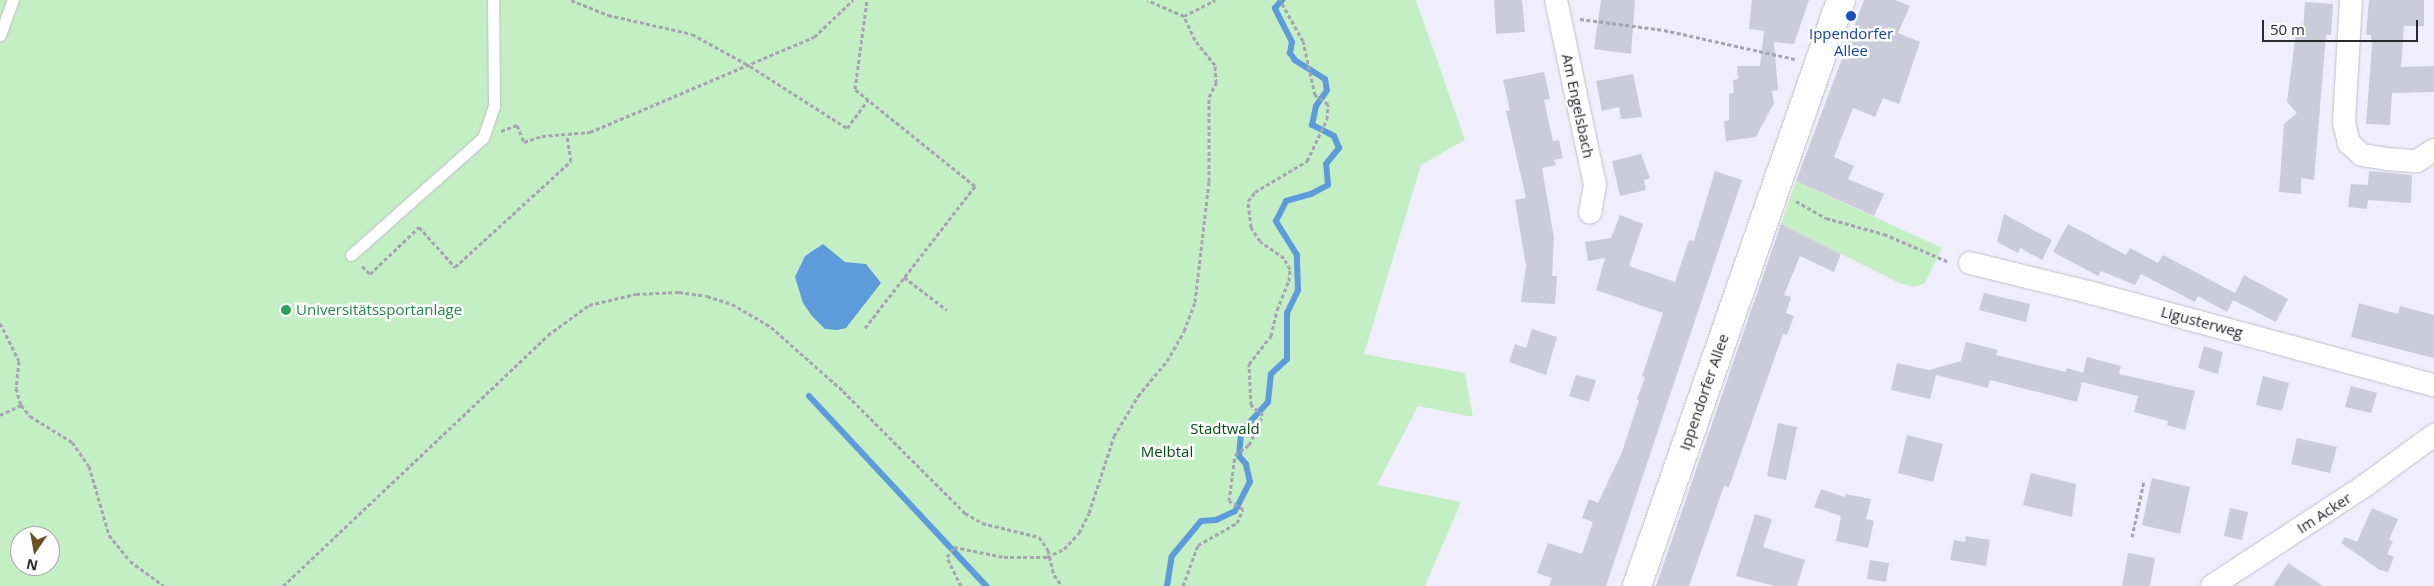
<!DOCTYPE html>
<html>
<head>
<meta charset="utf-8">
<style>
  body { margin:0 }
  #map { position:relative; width:2434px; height:586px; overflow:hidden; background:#f0eefc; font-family:"Open Sans",sans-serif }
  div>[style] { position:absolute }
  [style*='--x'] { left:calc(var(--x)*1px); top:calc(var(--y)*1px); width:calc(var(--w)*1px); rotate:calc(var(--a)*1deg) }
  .green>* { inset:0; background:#c4efc5 }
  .water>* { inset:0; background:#5d9bdb }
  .stream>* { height:6px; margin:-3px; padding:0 3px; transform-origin:3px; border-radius:3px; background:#5d9bdb }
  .building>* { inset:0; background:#cbcbd9 }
  .path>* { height:3px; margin-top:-1.5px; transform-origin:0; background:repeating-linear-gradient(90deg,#a6a4af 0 4px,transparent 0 6.5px) }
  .roads { filter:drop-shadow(0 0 1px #c0becc) drop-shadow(0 0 1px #c0becc) }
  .service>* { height:11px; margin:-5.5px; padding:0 5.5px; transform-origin:5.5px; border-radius:5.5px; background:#fff }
  .minor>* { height:22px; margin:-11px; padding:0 11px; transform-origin:11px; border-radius:11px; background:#fff }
  .tertiary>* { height:28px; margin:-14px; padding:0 14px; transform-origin:14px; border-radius:14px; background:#fff }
  .dots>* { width:14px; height:14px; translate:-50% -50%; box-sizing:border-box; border:2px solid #fdfdfd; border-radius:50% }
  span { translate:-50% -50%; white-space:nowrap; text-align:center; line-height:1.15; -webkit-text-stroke:5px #fdfdfd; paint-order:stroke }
  .transit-label { font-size:15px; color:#164399 }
  .street-label { font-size:15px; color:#2a292e }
  .leisure-label { font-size:15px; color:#27864d }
  .left { translate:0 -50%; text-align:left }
  .park-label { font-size:15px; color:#015013 }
  .north { position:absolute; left:10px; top:526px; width:50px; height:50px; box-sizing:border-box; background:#fdfdfd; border:1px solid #a9a8aa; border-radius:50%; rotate:192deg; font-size:14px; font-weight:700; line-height:20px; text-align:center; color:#2a292e }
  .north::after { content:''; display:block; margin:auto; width:18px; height:22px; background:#695322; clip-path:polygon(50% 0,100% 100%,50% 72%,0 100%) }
  .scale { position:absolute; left:2262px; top:20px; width:156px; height:22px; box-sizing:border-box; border:2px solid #2a292e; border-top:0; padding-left:6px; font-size:15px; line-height:18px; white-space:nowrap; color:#2a292e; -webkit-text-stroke:4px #fdfdfd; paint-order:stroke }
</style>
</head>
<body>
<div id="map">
  <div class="green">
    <div style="clip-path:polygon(evenodd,0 0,1416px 0,1465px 140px,1421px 165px,1364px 354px,1465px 373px,1473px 417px,1418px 406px,1377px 485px,1461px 502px,1425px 586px,0 586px,0 0,20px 536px,50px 536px,50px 566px,20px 566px,20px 536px)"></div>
    <div style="clip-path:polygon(1796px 181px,1942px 248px,1925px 283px,1915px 287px,1901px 284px,1781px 224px)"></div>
  </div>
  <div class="water">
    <div style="clip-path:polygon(823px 244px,845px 262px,866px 264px,881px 283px,846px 328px,837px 330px,825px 329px,812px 316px,803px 303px,795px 277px,805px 256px)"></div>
  </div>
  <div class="stream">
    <div style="--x:809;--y:396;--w:260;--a:47"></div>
    <div style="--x:1167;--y:586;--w:30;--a:-81"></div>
    <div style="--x:1172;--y:556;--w:45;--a:-50.4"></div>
    <div style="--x:1201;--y:521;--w:15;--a:-4"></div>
    <div style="--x:1216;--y:520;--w:21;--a:-25"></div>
    <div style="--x:1235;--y:511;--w:33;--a:-63"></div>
    <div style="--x:1250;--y:482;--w:18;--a:-103"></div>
    <div style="--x:1246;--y:464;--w:11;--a:-131"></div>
    <div style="--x:1239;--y:456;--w:24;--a:-85"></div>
    <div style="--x:1241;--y:432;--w:40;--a:-48"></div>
    <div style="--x:1268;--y:402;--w:28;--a:-84"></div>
    <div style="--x:1271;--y:374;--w:22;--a:-43"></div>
    <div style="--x:1287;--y:359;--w:46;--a:-90"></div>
    <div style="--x:1287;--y:313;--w:25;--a:-64"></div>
    <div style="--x:1298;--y:290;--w:35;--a:-92"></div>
    <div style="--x:1297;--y:255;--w:40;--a:-122"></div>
    <div style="--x:1276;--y:221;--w:22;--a:-63"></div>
    <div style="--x:1286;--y:201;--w:26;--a:-16"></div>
    <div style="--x:1311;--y:194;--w:19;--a:-28"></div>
    <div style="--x:1328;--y:185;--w:21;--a:-95"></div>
    <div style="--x:1326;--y:164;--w:21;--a:-51"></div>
    <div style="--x:1339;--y:148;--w:13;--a:-113"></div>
    <div style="--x:1334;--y:136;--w:25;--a:-153"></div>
    <div style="--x:1312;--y:125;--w:19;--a:-78"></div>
    <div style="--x:1316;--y:106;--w:19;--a:-55"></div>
    <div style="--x:1327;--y:90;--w:11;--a:-100"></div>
    <div style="--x:1325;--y:79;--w:36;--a:-148"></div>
    <div style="--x:1295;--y:60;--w:9;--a:-126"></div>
    <div style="--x:1290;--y:53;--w:11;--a:-80"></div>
    <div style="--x:1292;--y:42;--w:38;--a:-117"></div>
    <div style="--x:1275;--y:8;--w:11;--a:-49"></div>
  </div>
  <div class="building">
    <div style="clip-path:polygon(1494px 0,1522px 0,1525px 32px,1496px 34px)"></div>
    <div style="clip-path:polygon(1601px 0,1635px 0,1631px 54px,1594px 49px)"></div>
    <div style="clip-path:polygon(1752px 0,1809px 0,1794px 44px,1774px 42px,1778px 90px,1772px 91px,1774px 103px,1756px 137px,1726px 141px,1724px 121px,1729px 120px,1729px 94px,1734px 93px,1733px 80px,1738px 79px,1737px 66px,1760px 66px,1764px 31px,1749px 29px)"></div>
    <div style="clip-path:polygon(1864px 0,1895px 0,1910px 6px,1898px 33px,1920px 42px,1899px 104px,1883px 98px,1875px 117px,1853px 108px,1834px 157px,1854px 166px,1848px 179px,1884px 194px,1874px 216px,1796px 181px)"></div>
    <div style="clip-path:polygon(2369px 0,2424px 0,2424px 26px,2404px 26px,2401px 67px,2434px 66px,2434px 92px,2392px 93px,2390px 125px,2366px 124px,2372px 45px,2371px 35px,2366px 35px)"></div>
    <div style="clip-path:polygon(2305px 2px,2333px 4px,2331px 35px,2326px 35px,2314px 180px,2301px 178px,2301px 194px,2279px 192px,2284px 124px,2297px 113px,2287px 102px,2296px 33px,2303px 33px)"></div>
    <div style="clip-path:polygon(1544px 72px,1550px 99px,1544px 100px,1553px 141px,1559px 140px,1563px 158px,1554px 160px,1556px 165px,1542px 168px,1554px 238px,1552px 276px,1557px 276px,1555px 304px,1521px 302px,1526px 266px,1515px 200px,1526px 198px,1506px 111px,1510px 110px,1503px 80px)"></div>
    <div style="clip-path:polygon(1633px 74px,1642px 117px,1621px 119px,1619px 107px,1602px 111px,1596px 81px)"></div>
    <div style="clip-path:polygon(1641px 154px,1650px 178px,1644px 180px,1646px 190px,1620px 196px,1612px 161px)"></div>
    <div style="clip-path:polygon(1715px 171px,1742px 180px,1606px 586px,1549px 586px,1552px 578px,1537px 573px,1548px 543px,1582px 554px,1593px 522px,1582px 518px,1589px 499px,1598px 503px,1622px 452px,1639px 400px,1637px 399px,1645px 377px,1642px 376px,1663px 313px,1596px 290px,1605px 258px,1588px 261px,1585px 242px,1611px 238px,1620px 215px,1643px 224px,1629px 266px,1675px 282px,1689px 240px,1694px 241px)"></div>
    <div style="clip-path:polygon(2369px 171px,2412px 175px,2411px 203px,2368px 200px,2367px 209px,2348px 207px,2351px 184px,2368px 185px)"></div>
    <div style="clip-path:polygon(2004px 214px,2052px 240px,2042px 260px,2020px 248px,2018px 253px,1997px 242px)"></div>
    <div style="clip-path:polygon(1781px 224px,1841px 254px,1834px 272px,1800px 256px,1784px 295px,1791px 297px,1786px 313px,1794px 316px,1787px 335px,1783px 334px,1729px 487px,1724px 486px,1689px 586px,1656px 586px)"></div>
    <div style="clip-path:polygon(2068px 224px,2126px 255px,2130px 248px,2158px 263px,2163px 255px,2235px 293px,2244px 275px,2288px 299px,2276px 322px,2233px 300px,2227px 312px,2198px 296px,2195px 302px,2141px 274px,2135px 285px,2101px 271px,2098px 276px,2053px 252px)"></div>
    <div style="clip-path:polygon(1984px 293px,2030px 304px,2026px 322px,1979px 310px)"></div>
    <div style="clip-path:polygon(2359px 303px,2398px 314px,2400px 306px,2434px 315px,2434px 358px,2351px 337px)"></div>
    <div style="clip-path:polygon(1532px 329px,1557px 337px,1546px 375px,1509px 362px,1515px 344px,1526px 348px)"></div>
    <div style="clip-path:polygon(1966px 342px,1998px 350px,1996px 355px,2066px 372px,2067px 368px,2083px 373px,2087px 357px,2121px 366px,2119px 374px,2195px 391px,2185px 430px,2167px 425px,2168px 421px,2134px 412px,2138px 396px,2082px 382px,2077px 402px,1990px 380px,1988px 388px,1936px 375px,1930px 399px,1891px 390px,1897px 363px,1929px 370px,1961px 361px)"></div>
    <div style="clip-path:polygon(2204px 346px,2223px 352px,2218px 374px,2198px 368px)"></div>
    <div style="clip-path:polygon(1576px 375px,1596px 380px,1589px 402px,1569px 396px)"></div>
    <div style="clip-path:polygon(2263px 376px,2289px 383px,2282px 411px,2256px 405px)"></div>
    <div style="clip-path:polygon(2351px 386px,2377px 393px,2371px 413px,2345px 407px)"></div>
    <div style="clip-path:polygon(1778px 423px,1797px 427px,1786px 480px,1767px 476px)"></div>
    <div style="clip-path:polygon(1907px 435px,1943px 444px,1933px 482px,1898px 473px)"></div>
    <div style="clip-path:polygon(2297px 438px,2337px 447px,2330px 473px,2291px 464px)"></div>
    <div style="clip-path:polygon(2031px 473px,2076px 484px,2072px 517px,2023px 505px)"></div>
    <div style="clip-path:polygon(2152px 478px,2190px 487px,2180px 534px,2142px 525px)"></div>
    <div style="clip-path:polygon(1821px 489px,1845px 497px,1846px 494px,1871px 499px,1866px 519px,1874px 521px,1868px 548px,1836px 541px,1841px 516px,1814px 507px)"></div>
    <div style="clip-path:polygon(2230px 508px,2248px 512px,2242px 540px,2224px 536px)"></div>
    <div style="clip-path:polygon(2372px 508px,2398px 519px,2389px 540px,2393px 541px,2387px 554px,2394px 557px,2388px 572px,2380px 570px,2341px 543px,2345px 537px,2357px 542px)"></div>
    <div style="clip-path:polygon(1755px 514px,1772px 519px,1763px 547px,1805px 560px,1797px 586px,1775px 586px,1736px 576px)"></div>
    <div style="clip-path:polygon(1966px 536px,1990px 540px,1986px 566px,1950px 560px,1954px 540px,1965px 542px)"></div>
    <div style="clip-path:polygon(2128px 553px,2155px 558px,2150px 586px,2122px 586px)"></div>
    <div style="clip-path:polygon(1870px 560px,1889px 563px,1886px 582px,1867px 579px)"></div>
    <div style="clip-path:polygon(2288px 563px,2323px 586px,2273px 586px)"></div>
  </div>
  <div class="path">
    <div style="--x:571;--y:0;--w:40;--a:22"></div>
    <div style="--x:608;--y:15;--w:86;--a:12.7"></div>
    <div style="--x:692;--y:34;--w:66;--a:28.9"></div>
    <div style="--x:750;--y:66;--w:115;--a:32.6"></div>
    <div style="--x:847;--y:128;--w:35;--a:-53"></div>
    <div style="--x:1184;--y:16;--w:35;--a:-27"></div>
    <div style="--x:1580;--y:19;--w:85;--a:7.5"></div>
    <div style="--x:1664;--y:30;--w:134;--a:12.5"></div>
    <div style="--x:501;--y:131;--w:17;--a:-21"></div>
    <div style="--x:517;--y:125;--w:18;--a:68"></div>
    <div style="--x:524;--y:142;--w:19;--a:-18"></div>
    <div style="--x:542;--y:136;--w:48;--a:-4.8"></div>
    <div style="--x:590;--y:132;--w:243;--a:-23"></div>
    <div style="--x:814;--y:37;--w:54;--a:-43.5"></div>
    <div style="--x:1796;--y:201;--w:34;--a:30"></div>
    <div style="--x:1826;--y:218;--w:60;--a:15.4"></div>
    <div style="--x:1884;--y:234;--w:71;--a:23.3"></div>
    <div style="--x:362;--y:266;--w:11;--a:45"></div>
    <div style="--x:370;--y:274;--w:68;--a:-43.8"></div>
    <div style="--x:419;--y:227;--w:54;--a:48"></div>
    <div style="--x:455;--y:267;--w:157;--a:-42.4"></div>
    <div style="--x:571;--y:161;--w:26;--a:-99"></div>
    <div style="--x:904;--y:277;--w:54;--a:37.5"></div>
    <div style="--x:0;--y:323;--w:42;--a:63.4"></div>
    <div style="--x:19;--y:361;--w:27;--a:96"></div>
    <div style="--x:16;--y:388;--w:18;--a:74"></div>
    <div style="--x:21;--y:405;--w:14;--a:51"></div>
    <div style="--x:30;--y:416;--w:49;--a:31.8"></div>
    <div style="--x:72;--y:442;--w:29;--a:55"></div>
    <div style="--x:89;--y:466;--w:72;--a:73.8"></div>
    <div style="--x:109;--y:535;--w:33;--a:51"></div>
    <div style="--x:130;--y:561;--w:42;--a:36.3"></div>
    <div style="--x:865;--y:328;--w:180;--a:-52.2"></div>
    <div style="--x:975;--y:186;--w:154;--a:-141.1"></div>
    <div style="--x:855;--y:89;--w:90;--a:-82.3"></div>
    <div style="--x:0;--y:415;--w:23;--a:-25"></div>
    <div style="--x:2132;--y:537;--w:57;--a:-77.9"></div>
    <div style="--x:283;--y:586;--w:365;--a:-43.4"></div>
    <div style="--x:548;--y:335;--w:51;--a:-36.2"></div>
    <div style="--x:589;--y:305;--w:48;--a:-13.2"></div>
    <div style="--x:636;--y:294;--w:43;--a:-2.7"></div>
    <div style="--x:679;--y:292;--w:28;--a:8"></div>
    <div style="--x:707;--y:296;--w:26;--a:18"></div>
    <div style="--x:732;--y:304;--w:45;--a:30.5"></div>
    <div style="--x:771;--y:327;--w:96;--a:41.6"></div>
    <div style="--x:843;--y:391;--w:173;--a:45"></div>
    <div style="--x:965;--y:513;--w:20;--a:30"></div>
    <div style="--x:982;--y:523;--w:59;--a:13.8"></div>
    <div style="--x:1039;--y:537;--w:16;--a:55"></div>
    <div style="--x:1048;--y:550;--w:26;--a:77"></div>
    <div style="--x:1054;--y:575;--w:14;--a:54"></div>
    <div style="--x:961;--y:586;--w:32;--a:-116"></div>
    <div style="--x:947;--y:557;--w:12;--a:-55"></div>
    <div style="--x:954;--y:547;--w:51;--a:11.3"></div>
    <div style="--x:1004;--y:557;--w:43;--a:0"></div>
    <div style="--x:1047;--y:557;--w:19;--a:-25"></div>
    <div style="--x:1064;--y:549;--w:22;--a:-47"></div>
    <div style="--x:1079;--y:533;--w:22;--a:-63"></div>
    <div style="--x:1089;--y:513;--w:81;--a:-72"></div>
    <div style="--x:1114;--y:436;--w:47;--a:-59"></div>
    <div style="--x:1138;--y:396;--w:45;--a:-50.4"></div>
    <div style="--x:1167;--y:361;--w:34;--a:-60"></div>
    <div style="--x:1184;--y:331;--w:31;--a:-69"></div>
    <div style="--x:1195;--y:302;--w:122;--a:-83.4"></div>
    <div style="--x:1209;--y:181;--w:84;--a:-90"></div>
    <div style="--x:1209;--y:97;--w:16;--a:-63"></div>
    <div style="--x:1216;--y:83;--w:18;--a:-93"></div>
    <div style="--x:1215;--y:65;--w:32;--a:-129"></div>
    <div style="--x:1195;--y:40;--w:26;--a:-115"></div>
    <div style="--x:1184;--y:16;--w:40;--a:-156.6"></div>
    <div style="--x:1183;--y:586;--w:44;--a:-69.9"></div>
    <div style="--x:1198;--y:545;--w:45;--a:-29.4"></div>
    <div style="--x:1237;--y:523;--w:15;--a:-67"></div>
    <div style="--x:1243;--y:509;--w:16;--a:-150"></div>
    <div style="--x:1229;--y:501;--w:46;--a:-82.6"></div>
    <div style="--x:1235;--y:455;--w:17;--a:-36"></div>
    <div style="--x:1249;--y:445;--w:33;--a:-65"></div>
    <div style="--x:1263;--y:415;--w:16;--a:-140"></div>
    <div style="--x:1251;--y:405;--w:41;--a:-92.8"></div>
    <div style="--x:1249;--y:364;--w:36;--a:-52"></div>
    <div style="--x:1271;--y:336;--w:27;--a:-77"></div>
    <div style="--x:1277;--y:310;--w:31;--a:-68"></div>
    <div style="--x:1289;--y:281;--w:12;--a:-85"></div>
    <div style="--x:1290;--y:269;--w:13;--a:-119"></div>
    <div style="--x:1284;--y:258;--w:29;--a:-145"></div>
    <div style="--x:1260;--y:241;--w:17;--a:-123"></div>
    <div style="--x:1251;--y:227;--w:26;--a:-97"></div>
    <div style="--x:1248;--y:201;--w:11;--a:-52"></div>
    <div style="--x:1255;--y:192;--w:61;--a:-30.8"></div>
    <div style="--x:1307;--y:161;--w:47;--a:-64.5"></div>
    <div style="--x:1327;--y:119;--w:15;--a:-86"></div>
    <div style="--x:1328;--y:104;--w:16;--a:-145"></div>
    <div style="--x:1315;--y:95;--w:55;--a:-102.5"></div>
    <div style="--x:1303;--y:41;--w:47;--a:-119.3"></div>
  </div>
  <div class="roads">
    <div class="service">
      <div style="--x:0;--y:35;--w:37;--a:-70"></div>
      <div style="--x:351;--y:255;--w:176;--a:-41.6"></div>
      <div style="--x:483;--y:138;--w:34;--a:-71"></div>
      <div style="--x:494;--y:106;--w:106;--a:-90.5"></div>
    </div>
    <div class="minor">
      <div style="--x:1556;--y:0;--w:189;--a:78.1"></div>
      <div style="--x:1595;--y:185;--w:28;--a:100"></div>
      <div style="--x:2351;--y:0;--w:123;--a:93.3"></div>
      <div style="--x:2344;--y:123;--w:21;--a:76"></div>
      <div style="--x:2349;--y:143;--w:18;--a:43"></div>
      <div style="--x:2362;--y:155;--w:24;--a:9"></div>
      <div style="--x:2386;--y:159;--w:31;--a:4"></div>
      <div style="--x:2417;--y:161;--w:20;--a:-33"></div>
      <div style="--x:1970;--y:263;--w:126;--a:13.8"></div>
      <div style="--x:2092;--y:293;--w:354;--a:15.1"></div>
      <div style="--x:2212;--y:586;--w:181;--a:-33.3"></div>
      <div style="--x:2363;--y:487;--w:88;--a:-36.2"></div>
    </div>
    <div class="tertiary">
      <div style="--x:1637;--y:586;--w:620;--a:-70.81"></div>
    </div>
  </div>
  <div class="dots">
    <div style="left:1851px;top:16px;background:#1a4fb4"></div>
    <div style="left:286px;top:310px;background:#2e9e5b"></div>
  </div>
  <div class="transit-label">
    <span style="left:1851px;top:42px">Ippendorfer<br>Allee</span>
  </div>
  <div class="street-label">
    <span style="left:1578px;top:106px;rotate:78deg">Am Engelsbach</span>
    <span style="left:2202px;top:322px;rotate:15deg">Ligusterweg</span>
    <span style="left:1704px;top:392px;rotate:-71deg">Ippendorfer Allee</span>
    <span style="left:2324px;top:513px;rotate:-33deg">Im Acker</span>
  </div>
  <div class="leisure-label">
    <span class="left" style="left:296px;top:310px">Universitätssportanlage</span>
  </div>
  <div class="park-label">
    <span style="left:1225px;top:429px">Stadtwald</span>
    <span style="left:1167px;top:452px">Melbtal</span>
  </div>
  <div class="north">N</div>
  <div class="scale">50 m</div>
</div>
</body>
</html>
